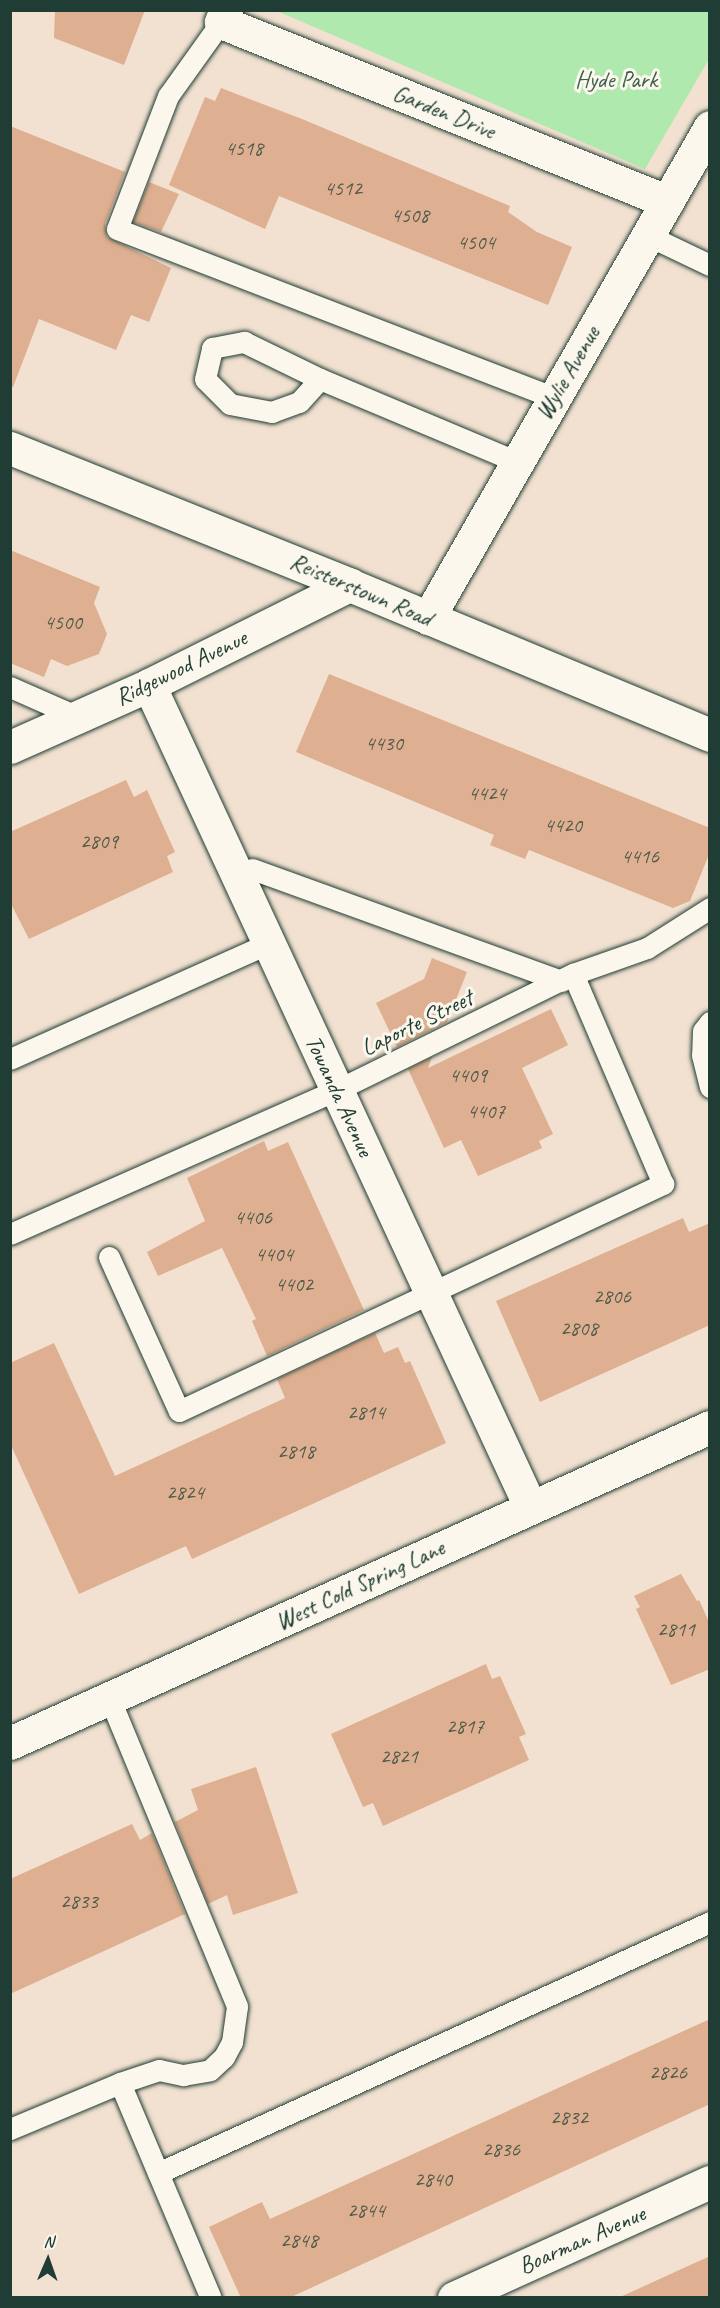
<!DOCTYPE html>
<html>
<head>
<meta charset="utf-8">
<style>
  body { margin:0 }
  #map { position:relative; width:720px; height:2308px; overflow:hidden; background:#f2e1d0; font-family:Caveat,sans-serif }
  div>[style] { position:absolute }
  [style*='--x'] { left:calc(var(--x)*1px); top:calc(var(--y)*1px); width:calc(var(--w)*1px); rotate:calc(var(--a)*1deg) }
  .green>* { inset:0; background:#afe9ad }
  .building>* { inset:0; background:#deaf90 }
  .roads { filter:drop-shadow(0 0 2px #1f3d34) drop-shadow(0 0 2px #1f3d34) }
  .service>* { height:21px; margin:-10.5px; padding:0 10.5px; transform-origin:10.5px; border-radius:10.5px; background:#fbf7ec }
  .minor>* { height:33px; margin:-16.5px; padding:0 16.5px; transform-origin:16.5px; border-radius:16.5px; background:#fbf7ec }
  .primary>* { height:33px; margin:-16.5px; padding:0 16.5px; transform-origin:16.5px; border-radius:16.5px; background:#fbf7ec }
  span { translate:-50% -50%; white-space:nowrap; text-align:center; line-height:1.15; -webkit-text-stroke:6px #fbf7ec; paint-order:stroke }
  .number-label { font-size:21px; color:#4f5a4b }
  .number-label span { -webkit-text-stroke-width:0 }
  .park-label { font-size:24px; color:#3c5f4c }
  .street-label { font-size:24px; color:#1f3d34 }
  .frame { position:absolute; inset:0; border:12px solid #1f3d34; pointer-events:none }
  .north { position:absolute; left:18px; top:2230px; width:60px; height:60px; -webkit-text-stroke:4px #fbf7ec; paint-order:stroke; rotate:2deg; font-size:16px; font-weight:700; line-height:24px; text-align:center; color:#1f3d34 }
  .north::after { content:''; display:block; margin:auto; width:21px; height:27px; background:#1f3d34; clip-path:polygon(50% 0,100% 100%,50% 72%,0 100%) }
</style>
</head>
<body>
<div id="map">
  <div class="green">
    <div style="clip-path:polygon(277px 11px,709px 11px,709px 59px,645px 169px)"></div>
  </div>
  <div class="building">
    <div style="clip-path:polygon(55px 10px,145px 10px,124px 65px,54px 38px)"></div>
    <div style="clip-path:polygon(221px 88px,302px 119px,510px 206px,508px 212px,537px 232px,572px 247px,548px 305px,279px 196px,265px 229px,169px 185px,205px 97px,215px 101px)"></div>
    <div style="clip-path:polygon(10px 126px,125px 172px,105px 224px,107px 237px,171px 268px,149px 322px,131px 315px,116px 350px,39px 319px,13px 387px,10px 386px)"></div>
    <div style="clip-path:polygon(149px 182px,179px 194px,161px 232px,133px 222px)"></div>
    <div style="clip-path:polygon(10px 550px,100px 587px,94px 603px,107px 634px,99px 654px,67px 666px,51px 659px,44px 677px,10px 663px)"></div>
    <div style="clip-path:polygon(329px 674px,710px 828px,710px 852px,690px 901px,673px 908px,529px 850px,525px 859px,490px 845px,494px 835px,296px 752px)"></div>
    <div style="clip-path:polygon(126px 780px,134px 797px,147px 790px,175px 852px,167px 856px,173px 872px,29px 939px,10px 902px,10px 832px)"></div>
    <div style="clip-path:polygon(432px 958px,467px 972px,447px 1022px,397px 1047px,376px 1003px,424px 979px)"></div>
    <div style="clip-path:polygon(551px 1009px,568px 1045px,522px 1068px,553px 1134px,539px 1141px,542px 1148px,478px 1176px,461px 1140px,444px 1148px,408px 1069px,432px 1057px,428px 1068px)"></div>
    <div style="clip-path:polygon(264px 1141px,268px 1151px,288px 1142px,364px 1310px,267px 1356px,252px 1321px,256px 1319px,222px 1248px,158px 1276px,147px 1252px,205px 1221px,187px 1178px)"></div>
    <div style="clip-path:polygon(683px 1218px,689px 1232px,710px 1223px,710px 1325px,540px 1402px,496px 1301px)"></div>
    <div style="clip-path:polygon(375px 1333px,384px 1353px,398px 1347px,405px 1363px,410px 1361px,446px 1443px,192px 1559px,186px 1546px,79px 1594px,10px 1443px,10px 1363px,54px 1343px,115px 1476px,285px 1398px,277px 1379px)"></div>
    <div style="clip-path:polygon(681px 1574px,697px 1601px,699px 1600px,710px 1624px,710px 1669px,671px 1685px,636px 1609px,640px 1607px,634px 1596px)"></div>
    <div style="clip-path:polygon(486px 1664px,492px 1679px,500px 1676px,526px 1734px,519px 1737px,529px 1760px,383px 1826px,373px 1803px,363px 1807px,331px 1734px)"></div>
    <div style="clip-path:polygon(256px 1767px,298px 1893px,233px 1915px,227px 1895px,208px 1904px,175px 1822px,198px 1810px,191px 1789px)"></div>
    <div style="clip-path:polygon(132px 1824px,140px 1840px,152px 1833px,185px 1914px,10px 1994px,10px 1879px)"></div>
    <div style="clip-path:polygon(710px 2019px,710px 2104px,289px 2298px,241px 2298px,209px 2227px,262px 2202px,270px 2219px)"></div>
    <div style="clip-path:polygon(710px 2256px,710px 2298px,618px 2298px)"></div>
  </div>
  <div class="roads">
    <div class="service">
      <div style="--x:221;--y:22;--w:91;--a:125.6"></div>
      <div style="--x:168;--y:96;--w:142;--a:111"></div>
      <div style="--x:117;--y:229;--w:469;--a:21.1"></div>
      <div style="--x:647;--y:235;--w:70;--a:25.5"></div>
      <div style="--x:320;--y:379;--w:31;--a:132"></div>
      <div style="--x:299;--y:402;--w:29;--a:160"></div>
      <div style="--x:272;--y:412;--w:43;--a:-169.2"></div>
      <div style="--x:230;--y:404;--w:35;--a:-135"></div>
      <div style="--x:205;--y:379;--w:32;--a:-77"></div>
      <div style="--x:212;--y:348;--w:33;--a:-11"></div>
      <div style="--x:244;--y:342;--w:85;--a:26"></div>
      <div style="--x:320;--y:379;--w:214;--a:22.8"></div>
      <div style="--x:10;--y:687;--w:74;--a:23.8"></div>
      <div style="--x:252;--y:869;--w:329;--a:19.9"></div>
      <div style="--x:710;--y:1022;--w:11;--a:128"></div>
      <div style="--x:703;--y:1031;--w:24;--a:92"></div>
      <div style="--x:702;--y:1055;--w:33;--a:76"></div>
      <div style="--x:10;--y:1059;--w:284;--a:-24.1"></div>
      <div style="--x:10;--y:1234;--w:357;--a:-23.8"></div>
      <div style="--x:337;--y:1090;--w:263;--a:-26.2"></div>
      <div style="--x:573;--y:974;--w:78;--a:-19.4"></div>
      <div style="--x:647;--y:948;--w:75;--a:-32.4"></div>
      <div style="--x:109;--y:1257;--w:169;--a:65.6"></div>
      <div style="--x:179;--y:1411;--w:535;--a:-25.13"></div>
      <div style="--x:663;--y:1184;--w:228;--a:-113.2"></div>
      <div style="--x:120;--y:2083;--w:233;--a:67.1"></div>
      <div style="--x:10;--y:2129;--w:119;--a:-22.7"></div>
      <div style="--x:120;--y:2083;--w:41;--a:-18.4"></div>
      <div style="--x:159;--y:2070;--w:25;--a:12"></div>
      <div style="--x:183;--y:2075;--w:27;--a:-10"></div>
      <div style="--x:210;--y:2070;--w:19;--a:-43"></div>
      <div style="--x:224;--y:2057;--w:17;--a:-62"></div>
      <div style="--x:232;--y:2042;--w:36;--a:-82"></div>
      <div style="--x:237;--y:2006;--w:332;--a:-112.5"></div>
      <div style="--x:158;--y:2173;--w:606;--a:-24.45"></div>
    </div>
    <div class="minor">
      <div style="--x:226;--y:10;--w:13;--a:113"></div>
      <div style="--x:221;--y:22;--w:481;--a:21.9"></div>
      <div style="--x:428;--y:618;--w:566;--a:-60.13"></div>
      <div style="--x:149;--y:685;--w:905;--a:65.11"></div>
      <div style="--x:10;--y:747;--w:152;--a:-24"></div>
      <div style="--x:149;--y:685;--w:225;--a:-26.5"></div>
      <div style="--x:454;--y:2298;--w:281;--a:-24.4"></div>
    </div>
    <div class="primary">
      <div style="--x:10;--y:448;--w:367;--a:21.9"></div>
      <div style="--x:350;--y:585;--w:390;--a:22.6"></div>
      <div style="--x:10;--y:1743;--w:768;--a:-24.3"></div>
    </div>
  </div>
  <div class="number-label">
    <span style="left:244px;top:148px">4518</span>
    <span style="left:343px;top:188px">4512</span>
    <span style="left:410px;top:215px">4508</span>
    <span style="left:476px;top:242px">4504</span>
    <span style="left:63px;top:622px">4500</span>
    <span style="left:384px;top:743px">4430</span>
    <span style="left:487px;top:793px">4424</span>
    <span style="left:563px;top:825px">4420</span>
    <span style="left:99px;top:841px">2809</span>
    <span style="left:640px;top:856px">4416</span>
    <span style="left:468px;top:1075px">4409</span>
    <span style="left:486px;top:1111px">4407</span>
    <span style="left:253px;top:1217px">4406</span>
    <span style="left:274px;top:1254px">4404</span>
    <span style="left:294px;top:1284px">4402</span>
    <span style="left:612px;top:1296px">2806</span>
    <span style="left:579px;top:1328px">2808</span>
    <span style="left:366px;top:1412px">2814</span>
    <span style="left:296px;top:1451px">2818</span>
    <span style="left:185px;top:1492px">2824</span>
    <span style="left:676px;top:1629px">2811</span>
    <span style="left:465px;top:1726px">2817</span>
    <span style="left:399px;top:1756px">2821</span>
    <span style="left:79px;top:1901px">2833</span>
    <span style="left:668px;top:2072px">2826</span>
    <span style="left:569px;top:2117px">2832</span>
    <span style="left:501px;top:2149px">2836</span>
    <span style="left:433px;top:2179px">2840</span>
    <span style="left:366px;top:2210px">2844</span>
    <span style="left:299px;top:2240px">2848</span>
  </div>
  <div class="park-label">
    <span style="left:616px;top:80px">Hyde Park</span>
  </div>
  <div class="street-label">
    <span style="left:444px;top:112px;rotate:22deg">Garden Drive</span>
    <span style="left:568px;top:373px;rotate:-60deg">Wylie Avenue</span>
    <span style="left:361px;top:590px;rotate:23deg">Reisterstown Road</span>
    <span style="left:181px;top:668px;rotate:-26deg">Ridgewood Avenue</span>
    <span style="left:417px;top:1023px;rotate:-26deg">Laporte Street</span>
    <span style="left:339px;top:1096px;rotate:65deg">Towanda Avenue</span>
    <span style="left:360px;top:1585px;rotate:-25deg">West Cold Spring Lane</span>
    <span style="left:582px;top:2240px;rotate:-24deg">Boarman Avenue</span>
  </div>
  <div class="frame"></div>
  <div class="north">N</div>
</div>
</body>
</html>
